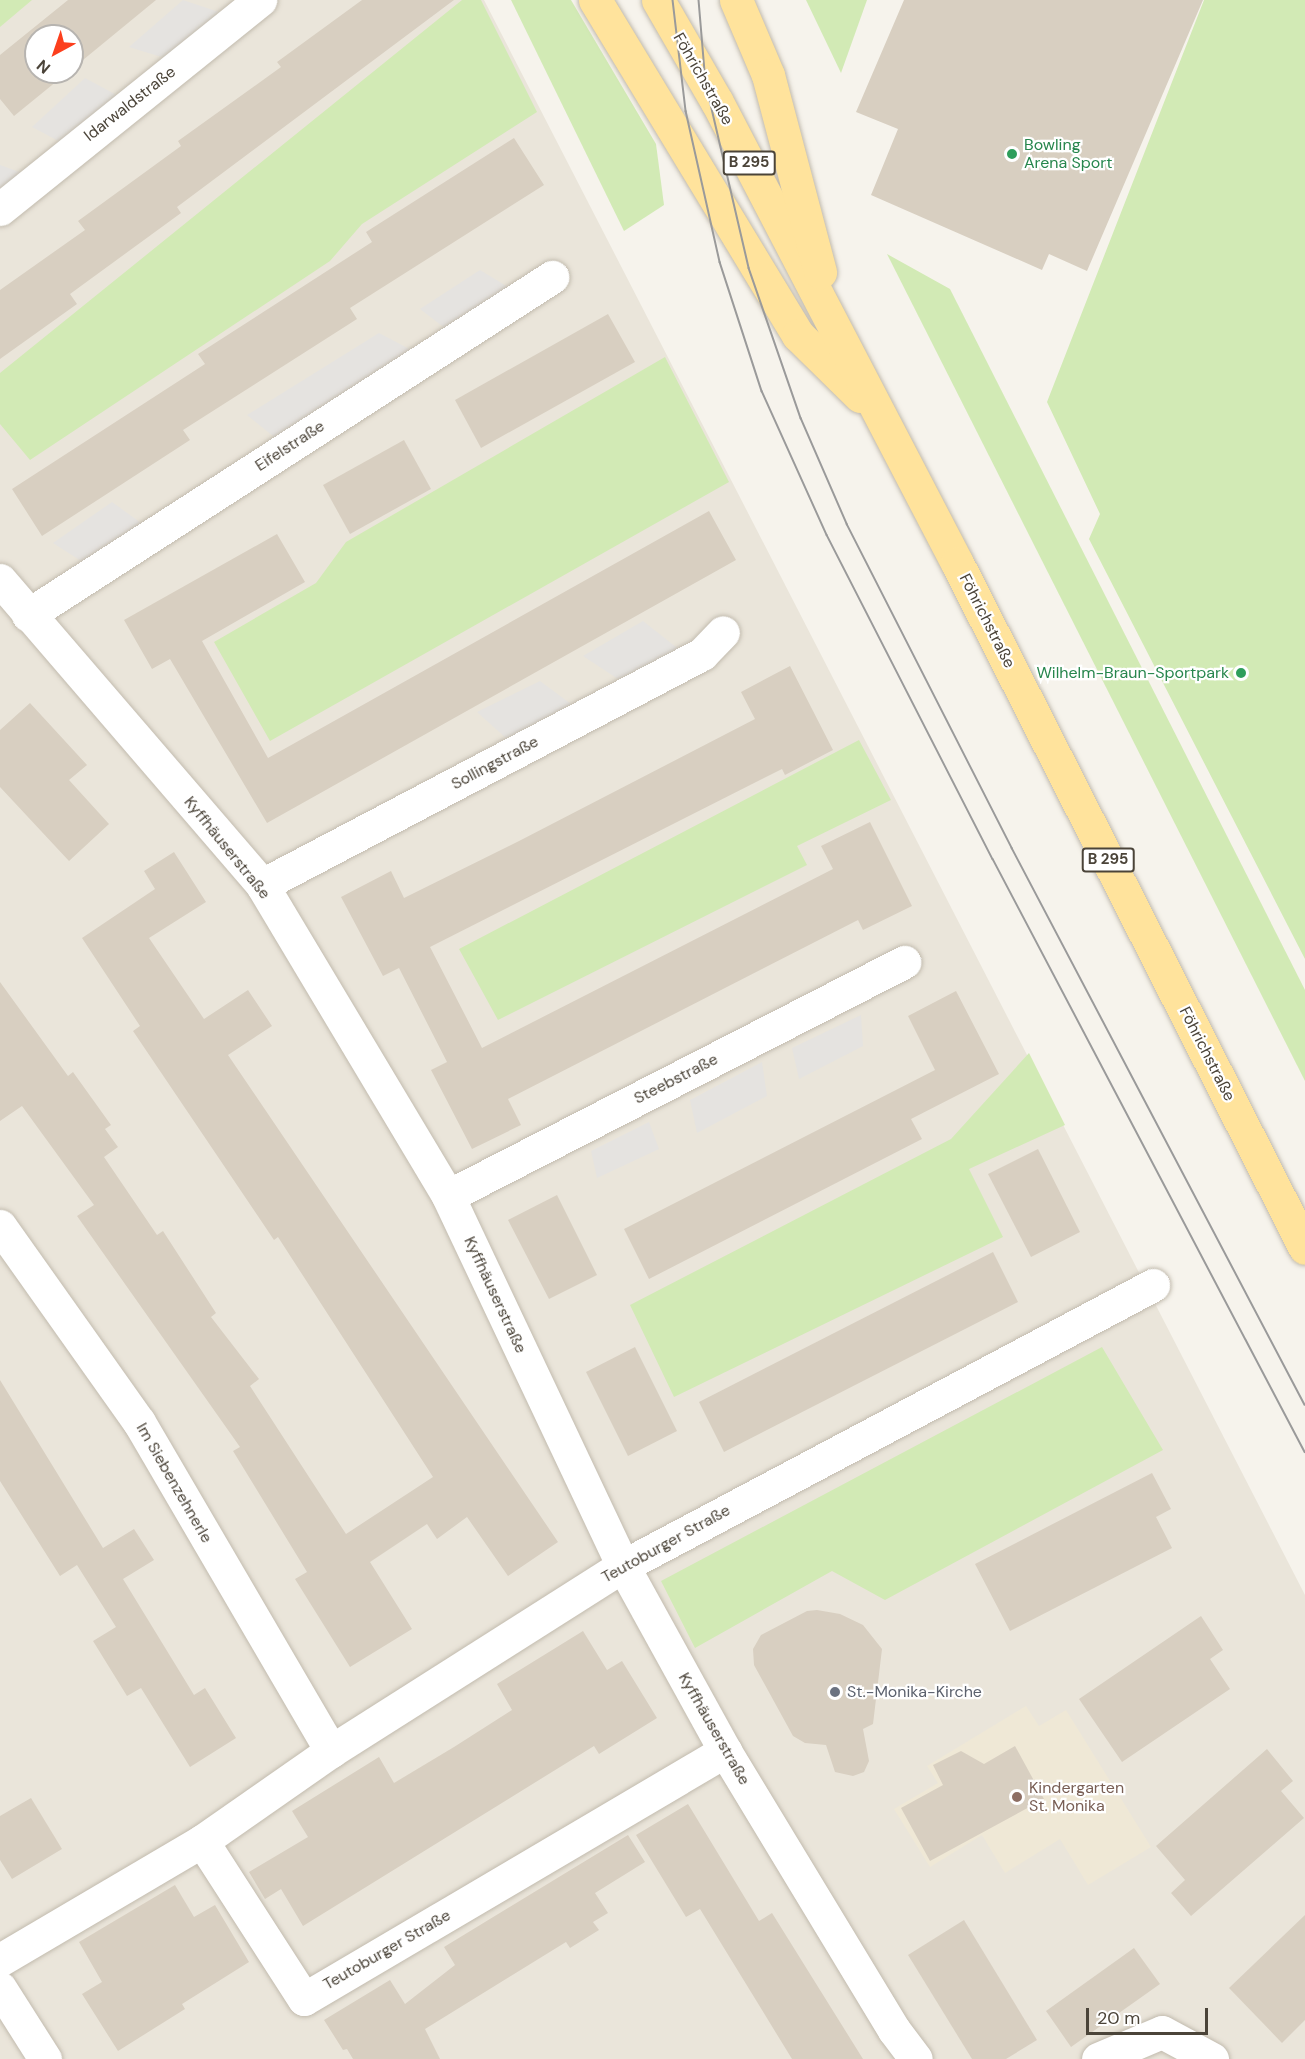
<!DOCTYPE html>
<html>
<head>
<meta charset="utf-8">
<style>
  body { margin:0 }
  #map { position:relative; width:1305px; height:2059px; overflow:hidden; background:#f6f3ec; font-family:"DM Sans",sans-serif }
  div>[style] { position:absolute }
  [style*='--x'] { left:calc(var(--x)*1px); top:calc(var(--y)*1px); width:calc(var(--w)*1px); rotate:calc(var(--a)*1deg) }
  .residential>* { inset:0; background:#eae5da }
  .education>* { inset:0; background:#efe8d6 }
  .green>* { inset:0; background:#d2eab5 }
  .parking>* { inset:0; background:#e5e3e0 }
  .building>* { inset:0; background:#d8cfc1 }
  .roads { filter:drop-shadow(0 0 2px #c2bbae) drop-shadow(0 0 2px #c2bbae) }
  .minor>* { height:33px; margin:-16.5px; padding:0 16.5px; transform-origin:16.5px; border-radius:16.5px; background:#fff }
  .major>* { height:33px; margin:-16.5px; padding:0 16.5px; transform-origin:16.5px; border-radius:16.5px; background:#ffe39c }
  .tram>* { height:1.5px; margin:-0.75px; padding:0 0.75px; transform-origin:0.75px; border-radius:0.75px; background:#9a9a9a }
  .dots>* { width:16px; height:16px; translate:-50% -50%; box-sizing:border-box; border:3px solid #fff; border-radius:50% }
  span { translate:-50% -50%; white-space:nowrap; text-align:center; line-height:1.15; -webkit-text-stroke:4.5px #fff; paint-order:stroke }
  .shield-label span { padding:2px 4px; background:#fff; border:2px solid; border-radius:4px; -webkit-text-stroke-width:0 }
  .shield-label { font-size:15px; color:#4b4439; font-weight:700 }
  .street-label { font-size:16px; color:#4b4439 }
  .leisure-label { font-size:16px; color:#27864d }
  .left { translate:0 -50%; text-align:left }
  .right { translate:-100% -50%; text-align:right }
  .worship-label { font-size:16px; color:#5b616d }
  .education-label { font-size:16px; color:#785e54 }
  .north { position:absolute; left:24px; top:24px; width:60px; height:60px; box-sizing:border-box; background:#fff; border:2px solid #b7b4b0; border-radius:50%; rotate:220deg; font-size:16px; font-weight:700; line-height:24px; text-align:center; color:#4b4439 }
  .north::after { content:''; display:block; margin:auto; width:21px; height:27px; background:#fc3f1d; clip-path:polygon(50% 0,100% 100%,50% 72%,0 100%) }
  .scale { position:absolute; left:1086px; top:2008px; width:122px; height:27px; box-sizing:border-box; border:3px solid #4b4439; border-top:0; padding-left:8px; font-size:18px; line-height:21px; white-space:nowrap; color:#4b4439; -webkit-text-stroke:4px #fff; paint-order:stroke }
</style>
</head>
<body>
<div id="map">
  <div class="residential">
    <div style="clip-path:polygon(evenodd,0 0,484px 0,1305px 1595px,1305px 2059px,0 2059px,0 0,36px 36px,72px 36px,72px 72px,36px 72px,36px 36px)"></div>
  </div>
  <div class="education">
    <div style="clip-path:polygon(1026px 1706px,1039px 1726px,1066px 1710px,1151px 1847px,1088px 1885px,1060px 1839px,1005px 1873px,982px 1835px,930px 1867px,894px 1809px,938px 1783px,927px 1766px)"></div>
  </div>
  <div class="green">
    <div style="clip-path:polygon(0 0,32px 0,0 27px)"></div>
    <div style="clip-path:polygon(462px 0,481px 0,537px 112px,362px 224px,330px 261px,30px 460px,0 424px,0 373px)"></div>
    <div style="clip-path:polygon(511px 0,571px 0,656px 144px,664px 205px,624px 231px)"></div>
    <div style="clip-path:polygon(806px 0,867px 0,841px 73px)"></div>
    <div style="clip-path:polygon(1204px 0,1305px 0,1305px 959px,1089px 539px,1100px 514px,1047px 402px)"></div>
    <div style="clip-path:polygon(887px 254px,950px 289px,1305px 990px,1305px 1081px)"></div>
    <div style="clip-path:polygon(665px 357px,729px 482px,270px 741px,214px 642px,316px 583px,346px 542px)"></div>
    <div style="clip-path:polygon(859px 740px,891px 800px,797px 846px,807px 865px,498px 1020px,459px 949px)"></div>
    <div style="clip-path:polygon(1029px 1053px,1065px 1125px,969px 1169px,1003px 1237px,674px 1397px,630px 1305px,951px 1139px)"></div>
    <div style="clip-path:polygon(1102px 1347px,1163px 1450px,885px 1600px,832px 1571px,695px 1648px,661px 1581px)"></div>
  </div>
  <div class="parking">
    <div style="clip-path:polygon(183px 0,228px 15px,171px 60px,129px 47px)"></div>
    <div style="clip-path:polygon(85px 78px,124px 99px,68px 146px,32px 127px)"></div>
    <div style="clip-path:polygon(0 165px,25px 174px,0 195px)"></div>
    <div style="clip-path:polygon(480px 270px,513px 290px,450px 332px,420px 309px)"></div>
    <div style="clip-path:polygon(379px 333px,417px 353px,278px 440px,247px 415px)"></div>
    <div style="clip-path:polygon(112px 502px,148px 528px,89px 566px,53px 543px)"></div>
    <div style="clip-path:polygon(643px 621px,681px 651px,618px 679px,583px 656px)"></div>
    <div style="clip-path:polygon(540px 681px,571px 704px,507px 739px,477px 712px)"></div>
    <div style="clip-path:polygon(861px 1015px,863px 1046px,799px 1079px,792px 1048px)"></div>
    <div style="clip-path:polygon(762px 1062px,767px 1096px,697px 1133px,690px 1100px)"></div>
    <div style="clip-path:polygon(649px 1122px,659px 1149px,597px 1178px,591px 1151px)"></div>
  </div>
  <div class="building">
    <div style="clip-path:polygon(68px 0,156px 0,72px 69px,72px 36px,36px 36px,36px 72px,68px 72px,14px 116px,0 99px,0 55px)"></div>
    <div style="clip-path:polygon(362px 0,454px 0,177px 207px,181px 213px,70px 294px,77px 304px,0 359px,0 290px,85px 230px,78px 221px,181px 146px,178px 141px,281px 67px,277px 62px)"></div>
    <div style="clip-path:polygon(904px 0,1203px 0,1087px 271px,1049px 254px,1042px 270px,871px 195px,898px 129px,856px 112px)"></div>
    <div style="clip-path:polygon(514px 138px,544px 185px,350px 308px,357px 319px,183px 430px,190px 440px,42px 536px,12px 489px,205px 364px,198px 354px,372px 242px,366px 232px)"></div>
    <div style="clip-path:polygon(608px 314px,635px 362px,481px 448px,455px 400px)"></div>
    <div style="clip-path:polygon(404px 440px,431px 489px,350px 534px,323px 485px)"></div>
    <div style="clip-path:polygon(709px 511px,736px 560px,267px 823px,170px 659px,152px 669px,124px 620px,277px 534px,305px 582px,202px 641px,268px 758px)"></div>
    <div style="clip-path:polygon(790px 666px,833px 750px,785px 775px,782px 769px,430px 947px,482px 1048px,833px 869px,821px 846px,870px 822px,912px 906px,863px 930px,858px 920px,508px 1099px,521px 1125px,472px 1149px,431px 1070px,447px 1062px,399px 968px,383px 976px,341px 897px,391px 871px,404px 898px,521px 840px,755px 719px,741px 692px)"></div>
    <div style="clip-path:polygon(30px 703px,87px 765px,69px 780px,109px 824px,69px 861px,0 787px,0 730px)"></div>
    <div style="clip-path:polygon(174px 852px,206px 902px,149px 938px,204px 1019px,248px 990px,272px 1026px,228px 1055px,558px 1542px,508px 1576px,467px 1517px,437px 1539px,427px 1524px,370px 1562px,412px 1629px,350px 1667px,295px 1579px,307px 1572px,233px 1451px,240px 1447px,77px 1216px,94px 1205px,22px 1106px,0 1121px,0 982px,68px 1076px,73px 1072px,111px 1125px,105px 1129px,118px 1147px,104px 1157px,157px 1235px,163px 1231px,216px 1313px,211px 1317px,259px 1379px,250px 1386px,346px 1534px,433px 1477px,278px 1237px,274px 1240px,133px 1031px,140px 1026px,82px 938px,155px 889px,144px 871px)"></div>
    <div style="clip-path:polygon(956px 991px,999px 1074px,911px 1119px,922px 1139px,649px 1279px,624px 1229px,935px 1070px,908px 1016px)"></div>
    <div style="clip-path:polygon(1038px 1149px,1080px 1232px,1031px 1257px,988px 1174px)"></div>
    <div style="clip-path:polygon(557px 1195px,597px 1275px,549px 1299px,508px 1220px)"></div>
    <div style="clip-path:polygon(993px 1252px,1018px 1302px,724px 1452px,699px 1402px)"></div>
    <div style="clip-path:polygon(635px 1347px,677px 1431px,628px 1456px,586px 1372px)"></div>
    <div style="clip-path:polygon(0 1380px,103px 1548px,134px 1529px,154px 1560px,123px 1579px,194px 1695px,205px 1688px,236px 1738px,190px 1767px,141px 1688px,127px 1696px,93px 1641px,116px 1627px,77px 1565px,60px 1576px,0 1481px)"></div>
    <div style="clip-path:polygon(1152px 1473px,1171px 1509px,1156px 1517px,1172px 1548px,1010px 1631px,975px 1564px)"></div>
    <div style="clip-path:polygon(817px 1610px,840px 1614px,863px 1625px,882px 1649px,873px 1724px,863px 1729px,869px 1761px,864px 1772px,853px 1776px,835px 1772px,826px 1745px,805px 1743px,793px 1736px,754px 1665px,753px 1649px,761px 1635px,807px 1611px)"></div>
    <div style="clip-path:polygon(1201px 1616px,1223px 1650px,1210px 1659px,1230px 1689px,1122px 1762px,1079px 1699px)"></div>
    <div style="clip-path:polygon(583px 1631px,607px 1670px,622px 1661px,657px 1718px,599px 1754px,594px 1746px,303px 1926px,281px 1889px,265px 1899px,249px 1872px,308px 1837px,292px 1811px,379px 1757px,394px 1783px,454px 1747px,512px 1710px,497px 1684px)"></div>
    <div style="clip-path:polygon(1015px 1746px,1044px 1799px,930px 1861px,901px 1808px,943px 1785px,933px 1765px,961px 1751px,984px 1764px)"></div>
    <div style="clip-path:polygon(1267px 1749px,1293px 1781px,1281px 1791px,1304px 1818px,1191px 1916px,1171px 1893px,1185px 1880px,1156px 1846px)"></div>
    <div style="clip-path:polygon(31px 1798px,62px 1849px,12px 1879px,0 1860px,0 1816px)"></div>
    <div style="clip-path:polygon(688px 1804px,759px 1921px,772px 1913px,863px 2059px,792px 2059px,700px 1909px,686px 1917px,636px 1835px)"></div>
    <div style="clip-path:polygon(628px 1835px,645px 1862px,595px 1893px,608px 1913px,593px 1922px,599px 1930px,570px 1948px,566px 1942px,425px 2029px,440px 2059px,353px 2059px,347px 2049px,343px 2050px,324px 2020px,390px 1980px,405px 2004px,455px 1965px,444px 1947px)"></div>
    <div style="clip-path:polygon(175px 1885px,194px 1917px,215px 1905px,249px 1962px,182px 2004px,185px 2009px,118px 2051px,82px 1994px,102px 1982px,79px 1942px)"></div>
    <div style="clip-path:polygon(1305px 1915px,1305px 2020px,1282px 2043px,1229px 1988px)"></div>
    <div style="clip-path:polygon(964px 1920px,1037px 2040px,1006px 2059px,972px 2059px,908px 1955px)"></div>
    <div style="clip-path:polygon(1134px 1948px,1160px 1984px,1071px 2047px,1046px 2011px)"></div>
  </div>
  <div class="roads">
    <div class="minor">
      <div style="--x:0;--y:209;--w:334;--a:-38.8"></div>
      <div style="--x:0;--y:580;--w:402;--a:49.3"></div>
      <div style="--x:262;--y:885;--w:362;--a:59.1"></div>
      <div style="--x:448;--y:1196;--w:409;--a:64.7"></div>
      <div style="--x:623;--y:1566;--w:211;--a:61.1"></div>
      <div style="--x:725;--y:1751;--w:326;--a:58.8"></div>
      <div style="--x:894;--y:2030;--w:36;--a:53"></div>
      <div style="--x:28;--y:615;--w:624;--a:-32.82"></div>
      <div style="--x:262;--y:885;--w:497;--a:-27.7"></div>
      <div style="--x:702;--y:654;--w:30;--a:-46"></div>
      <div style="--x:448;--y:1196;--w:513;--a:-27.16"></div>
      <div style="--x:0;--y:1226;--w:240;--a:54.7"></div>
      <div style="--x:139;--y:1422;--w:381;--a:59.7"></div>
      <div style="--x:202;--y:1841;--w:188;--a:57.2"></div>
      <div style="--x:304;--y:1999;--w:489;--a:-30.5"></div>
      <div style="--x:0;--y:1960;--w:234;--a:-30.5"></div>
      <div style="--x:202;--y:1841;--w:157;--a:-34.9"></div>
      <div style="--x:331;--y:1751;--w:346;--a:-32.4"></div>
      <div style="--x:623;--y:1566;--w:600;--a:-27.93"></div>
      <div style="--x:0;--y:1988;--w:84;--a:57.6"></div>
      <div style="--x:1098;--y:2059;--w:69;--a:-22.9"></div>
      <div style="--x:1162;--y:2032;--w:57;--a:28.4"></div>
    </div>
    <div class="major">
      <div style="--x:595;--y:0;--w:392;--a:58.8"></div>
      <div style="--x:798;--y:335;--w:87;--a:44.5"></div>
      <div style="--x:658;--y:0;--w:118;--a:60"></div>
      <div style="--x:717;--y:102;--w:520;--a:62.5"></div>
      <div style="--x:957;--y:563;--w:768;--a:63.07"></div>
      <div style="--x:736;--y:0;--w:82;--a:66.9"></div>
      <div style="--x:768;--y:75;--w:204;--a:75.2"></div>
    </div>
  </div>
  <div class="tram">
    <div style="--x:673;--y:0;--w:112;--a:83.3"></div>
    <div style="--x:686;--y:111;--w:155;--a:77.3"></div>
    <div style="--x:720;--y:262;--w:136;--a:72"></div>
    <div style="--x:762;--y:391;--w:158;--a:65.7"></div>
    <div style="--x:827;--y:535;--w:364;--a:62.9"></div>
    <div style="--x:993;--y:859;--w:670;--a:62.25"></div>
    <div style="--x:699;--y:0;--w:83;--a:85.2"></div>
    <div style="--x:706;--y:83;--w:190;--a:76.9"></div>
    <div style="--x:749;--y:268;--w:159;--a:70.9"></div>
    <div style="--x:801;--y:418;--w:116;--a:66.5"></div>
    <div style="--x:847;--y:524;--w:364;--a:63"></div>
    <div style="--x:1012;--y:848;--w:629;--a:62.25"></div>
  </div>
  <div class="dots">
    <div style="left:1012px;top:154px;background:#2e9e5b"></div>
    <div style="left:1241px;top:673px;background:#2e9e5b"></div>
    <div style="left:835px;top:1692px;background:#6b7280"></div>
    <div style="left:1017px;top:1797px;background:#8d6e63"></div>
  </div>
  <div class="shield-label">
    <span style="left:749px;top:163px">B 295</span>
    <span style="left:1108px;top:860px">B 295</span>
  </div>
  <div class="street-label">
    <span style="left:703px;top:79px;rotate:60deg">Föhrichstraße</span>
    <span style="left:130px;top:104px;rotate:-38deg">Idarwaldstraße</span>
    <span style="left:290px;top:446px;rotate:-33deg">Eifelstraße</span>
    <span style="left:987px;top:621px;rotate:63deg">Föhrichstraße</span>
    <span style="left:495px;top:763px;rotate:-28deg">Sollingstraße</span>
    <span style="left:227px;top:848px;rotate:51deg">Kyffhäuserstraße</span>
    <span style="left:1207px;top:1054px;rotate:63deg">Föhrichstraße</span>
    <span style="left:676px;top:1079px;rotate:-27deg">Steebstraße</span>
    <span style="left:495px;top:1295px;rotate:65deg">Kyffhäuserstraße</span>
    <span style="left:174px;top:1483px;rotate:60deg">Im Siebenzehnerle</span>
    <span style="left:666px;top:1544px;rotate:-29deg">Teutoburger Straße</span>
    <span style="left:714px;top:1729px;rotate:60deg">Kyffhäuserstraße</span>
    <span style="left:387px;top:1950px;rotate:-30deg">Teutoburger Straße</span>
  </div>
  <div class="leisure-label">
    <span class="left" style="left:1024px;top:154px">Bowling<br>Arena Sport</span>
    <span class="right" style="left:1229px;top:673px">Wilhelm-Braun-Sportpark</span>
  </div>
  <div class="worship-label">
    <span class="left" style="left:847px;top:1692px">St.-Monika-Kirche</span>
  </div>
  <div class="education-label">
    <span class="left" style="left:1029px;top:1797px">Kindergarten<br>St. Monika</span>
  </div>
  <div class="north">N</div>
  <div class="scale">20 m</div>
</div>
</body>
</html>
